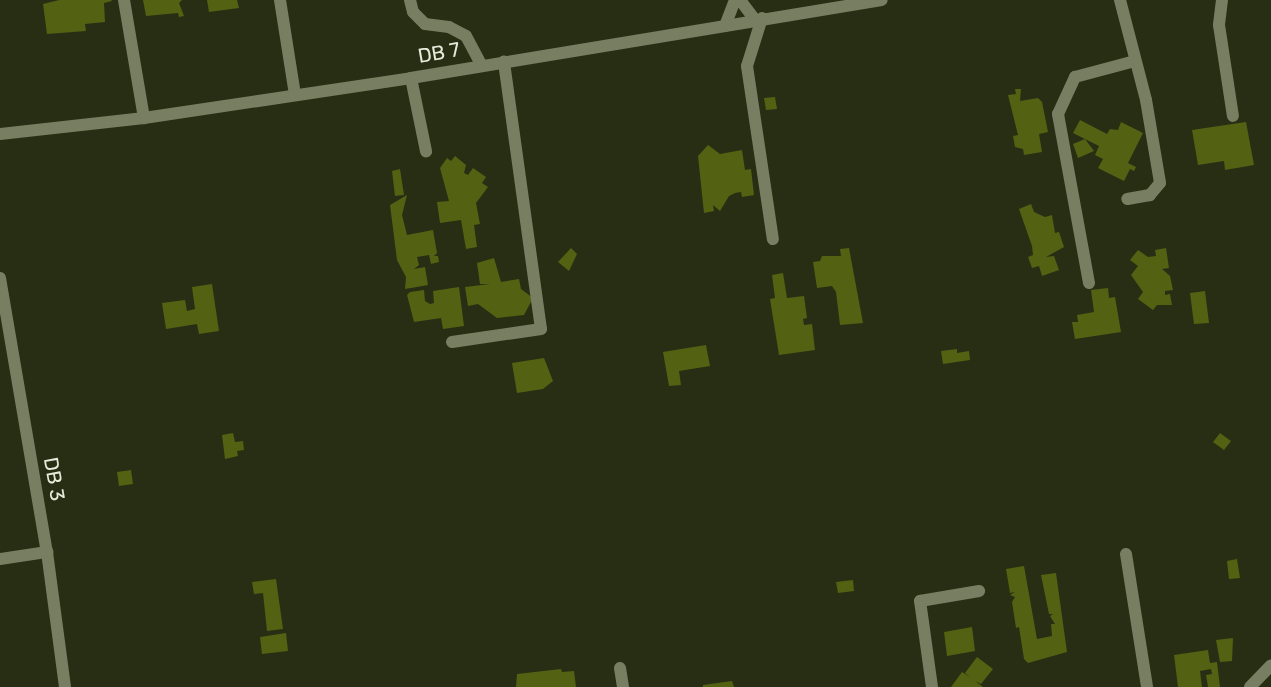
<!DOCTYPE html>
<html>
<head>
<meta charset="utf-8">
<style>
  body { margin:0 }
  #map { position:relative; width:1271px; height:687px; overflow:hidden; background:#282e14; font-family:Rubik,sans-serif }
  div>[style] { position:absolute }
  [style*='--x'] { left:calc(var(--x)*1px); top:calc(var(--y)*1px); width:calc(var(--w)*1px); rotate:calc(var(--a)*1deg) }
  .building>* { inset:0; background:#536112 }
  .street>* { height:12px; margin:-6px; padding:0 6px; transform-origin:6px; border-radius:6px; background:#777e61 }
  span { translate:-50% -50%; white-space:nowrap; text-align:center; line-height:1.15; -webkit-text-stroke:6px #282e14; paint-order:stroke }
  .street-label { font-size:20px; color:#e6eada }
</style>
</head>
<body>
<div id="map">
  <div class="building">
    <div style="clip-path:polygon(59px 0,111px 0,112px 1px,104px 3px,105px 22px,85px 24px,86px 31px,47px 34px,43px 4px)"></div>
    <div style="clip-path:polygon(143px 0,182px 0,179px 3px,184px 16px,179px 17px,178px 13px,146px 16px)"></div>
    <div style="clip-path:polygon(207px 0,237px 0,239px 8px,209px 12px)"></div>
    <div style="clip-path:polygon(1015px 89px,1021px 89px,1020px 101px,1038px 98px,1042px 102px,1048px 132px,1039px 134px,1042px 152px,1024px 155px,1023px 149px,1015px 147px,1013px 136px,1018px 135px,1008px 95px,1016px 94px)"></div>
    <div style="clip-path:polygon(775px 97px,777px 109px,766px 110px,764px 98px)"></div>
    <div style="clip-path:polygon(1080px 120px,1107px 134px,1110px 129px,1118px 130px,1121px 122px,1143px 133px,1128px 163px,1136px 167px,1134px 171px,1130px 169px,1124px 181px,1098px 168px,1103px 159px,1095px 155px,1099px 146px,1073px 133px)"></div>
    <div style="clip-path:polygon(1246px 122px,1254px 165px,1225px 170px,1224px 161px,1198px 165px,1192px 130px)"></div>
    <div style="clip-path:polygon(1085px 139px,1094px 151px,1078px 158px,1073px 144px)"></div>
    <div style="clip-path:polygon(708px 145px,720px 154px,742px 150px,745px 170px,751px 169px,754px 195px,742px 197px,741px 192px,735px 193px,729px 196px,720px 211px,713px 205px,714px 211px,704px 213px,698px 156px)"></div>
    <div style="clip-path:polygon(455px 156px,466px 165px,464px 173px,468px 175px,473px 168px,486px 177px,482px 183px,488px 187px,476px 203px,480px 224px,474px 225px,477px 247px,466px 249px,461px 220px,440px 223px,437px 202px,449px 201px,440px 168px,447px 158px,451px 161px)"></div>
    <div style="clip-path:polygon(400px 169px,404px 195px,395px 196px,392px 171px)"></div>
    <div style="clip-path:polygon(407px 195px,402px 215px,407px 235px,433px 230px,437px 253px,434px 256px,438px 256px,439px 262px,431px 264px,429px 255px,417px 257px,419px 265px,414px 269px,425px 267px,428px 285px,405px 289px,406px 277px,397px 260px,390px 205px)"></div>
    <div style="clip-path:polygon(1031px 204px,1034px 212px,1045px 217px,1052px 215px,1055px 233px,1059px 232px,1064px 247px,1046px 257px,1054px 256px,1059px 270px,1042px 276px,1039px 266px,1032px 268px,1028px 257px,1033px 255px,1032px 246px,1019px 209px)"></div>
    <div style="clip-path:polygon(571px 248px,577px 254px,569px 271px,558px 262px)"></div>
    <div style="clip-path:polygon(849px 248px,863px 323px,840px 325px,836px 292px,832px 286px,817px 288px,813px 262px,820px 261px,822px 256px,841px 256px,840px 249px)"></div>
    <div style="clip-path:polygon(1166px 248px,1169px 268px,1162px 269px,1170px 276px,1173px 290px,1165px 291px,1165px 295px,1170px 294px,1172px 305px,1157px 305px,1153px 310px,1138px 299px,1143px 292px,1131px 275px,1138px 266px,1130px 260px,1138px 250px,1148px 257px,1156px 256px,1155px 250px)"></div>
    <div style="clip-path:polygon(494px 258px,501px 282px,519px 279px,521px 289px,533px 298px,524px 315px,497px 318px,478px 304px,468px 306px,465px 287px,490px 284px,480px 284px,477px 263px)"></div>
    <div style="clip-path:polygon(783px 273px,787px 298px,804px 296px,807px 318px,803px 319px,804px 325px,812px 324px,815px 350px,779px 355px,770px 299px,775px 298px,772px 275px)"></div>
    <div style="clip-path:polygon(212px 284px,219px 331px,199px 334px,197px 324px,166px 329px,162px 303px,185px 300px,187px 311px,195px 309px,192px 287px)"></div>
    <div style="clip-path:polygon(459px 287px,464px 326px,443px 329px,441px 318px,414px 322px,407px 295px,410px 292px,424px 290px,425px 301px,430px 304px,434px 303px,433px 291px)"></div>
    <div style="clip-path:polygon(1108px 288px,1109px 298px,1115px 297px,1121px 332px,1075px 339px,1072px 322px,1078px 322px,1077px 315px,1094px 312px,1091px 290px)"></div>
    <div style="clip-path:polygon(1205px 291px,1209px 323px,1194px 324px,1190px 293px)"></div>
    <div style="clip-path:polygon(706px 345px,710px 366px,679px 371px,681px 385px,669px 386px,663px 352px)"></div>
    <div style="clip-path:polygon(957px 349px,957px 353px,969px 351px,970px 360px,943px 364px,941px 351px)"></div>
    <div style="clip-path:polygon(544px 358px,553px 381px,543px 389px,517px 393px,512px 363px)"></div>
    <div style="clip-path:polygon(233px 433px,235px 442px,243px 441px,244px 450px,237px 451px,238px 456px,225px 459px,222px 435px)"></div>
    <div style="clip-path:polygon(1220px 433px,1231px 441px,1224px 450px,1213px 442px)"></div>
    <div style="clip-path:polygon(131px 470px,133px 484px,119px 486px,117px 472px)"></div>
    <div style="clip-path:polygon(1237px 559px,1240px 578px,1229px 579px,1227px 561px)"></div>
    <div style="clip-path:polygon(1024px 566px,1037px 639px,1052px 636px,1051px 624px,1055px 624px,1050px 616px,1053px 614px,1049px 614px,1041px 575px,1056px 573px,1067px 652px,1028px 663px,1024px 659px,1019px 627px,1016px 628px,1012px 602px,1015px 597px,1010px 595px,1015px 592px,1010px 593px,1006px 569px)"></div>
    <div style="clip-path:polygon(276px 579px,283px 629px,267px 631px,263px 593px,254px 594px,252px 582px)"></div>
    <div style="clip-path:polygon(853px 580px,854px 591px,838px 593px,836px 582px)"></div>
    <div style="clip-path:polygon(972px 627px,975px 651px,947px 656px,944px 632px)"></div>
    <div style="clip-path:polygon(286px 633px,288px 651px,262px 654px,260px 637px)"></div>
    <div style="clip-path:polygon(1233px 638px,1232px 661px,1220px 662px,1216px 640px)"></div>
    <div style="clip-path:polygon(1208px 650px,1210px 663px,1217px 662px,1220px 687px,1208px 687px,1206px 675px,1212px 674px,1211px 669px,1200px 671px,1202px 687px,1178px 687px,1174px 655px)"></div>
    <div style="clip-path:polygon(977px 657px,993px 669px,981px 684px,975px 681px,983px 687px,951px 687px,962px 672px,970px 677px,965px 673px)"></div>
    <div style="clip-path:polygon(561px 669px,562px 672px,574px 671px,576px 687px,516px 687px,517px 674px)"></div>
    <div style="clip-path:polygon(732px 681px,734px 687px,703px 687px,703px 685px)"></div>
  </div>
  <div class="street">
    <div style="--x:124;--y:0;--w:120;--a:80.4"></div>
    <div style="--x:280;--y:0;--w:96;--a:81"></div>
    <div style="--x:410;--y:0;--w:12;--a:76"></div>
    <div style="--x:413;--y:12;--w:17;--a:45"></div>
    <div style="--x:425;--y:24;--w:24;--a:7"></div>
    <div style="--x:449;--y:27;--w:19;--a:28"></div>
    <div style="--x:466;--y:36;--w:34;--a:62"></div>
    <div style="--x:740;--y:0;--w:25;--a:53"></div>
    <div style="--x:1120;--y:0;--w:103;--a:75.4"></div>
    <div style="--x:1146;--y:100;--w:84;--a:80.4"></div>
    <div style="--x:1160;--y:183;--w:16;--a:130"></div>
    <div style="--x:1150;--y:195;--w:23;--a:170"></div>
    <div style="--x:1222;--y:0;--w:25;--a:97"></div>
    <div style="--x:1219;--y:25;--w:92;--a:81.3"></div>
    <div style="--x:762;--y:18;--w:50;--a:107.4"></div>
    <div style="--x:747;--y:66;--w:175;--a:81.5"></div>
    <div style="--x:725;--y:26;--w:28;--a:-69"></div>
    <div style="--x:411;--y:78;--w:75;--a:78.4"></div>
    <div style="--x:0;--y:134;--w:145;--a:-6.3"></div>
    <div style="--x:144;--y:118;--w:270;--a:-8.5"></div>
    <div style="--x:411;--y:78;--w:477;--a:-9.4"></div>
    <div style="--x:0;--y:278;--w:278;--a:80.3"></div>
    <div style="--x:47;--y:552;--w:136;--a:82.4"></div>
    <div style="--x:1089;--y:283;--w:172;--a:-100.4"></div>
    <div style="--x:1058;--y:114;--w:41;--a:-65.3"></div>
    <div style="--x:1075;--y:77;--w:62;--a:-14.9"></div>
    <div style="--x:452;--y:342;--w:90;--a:-8.3"></div>
    <div style="--x:541;--y:329;--w:270;--a:-97.9"></div>
    <div style="--x:1126;--y:554;--w:135;--a:81"></div>
    <div style="--x:0;--y:559;--w:48;--a:-8.5"></div>
    <div style="--x:620;--y:668;--w:19;--a:81"></div>
    <div style="--x:932;--y:687;--w:87;--a:-97.9"></div>
    <div style="--x:920;--y:601;--w:60;--a:-9.6"></div>
    <div style="--x:1250;--y:687;--w:30;--a:-46"></div>
  </div>
  <div class="street-label">
    <span style="left:439px;top:53px;rotate:-10deg">DB 7</span>
    <span style="left:54px;top:479px;rotate:80deg">DB 3</span>
  </div>
</div>
</body>
</html>
